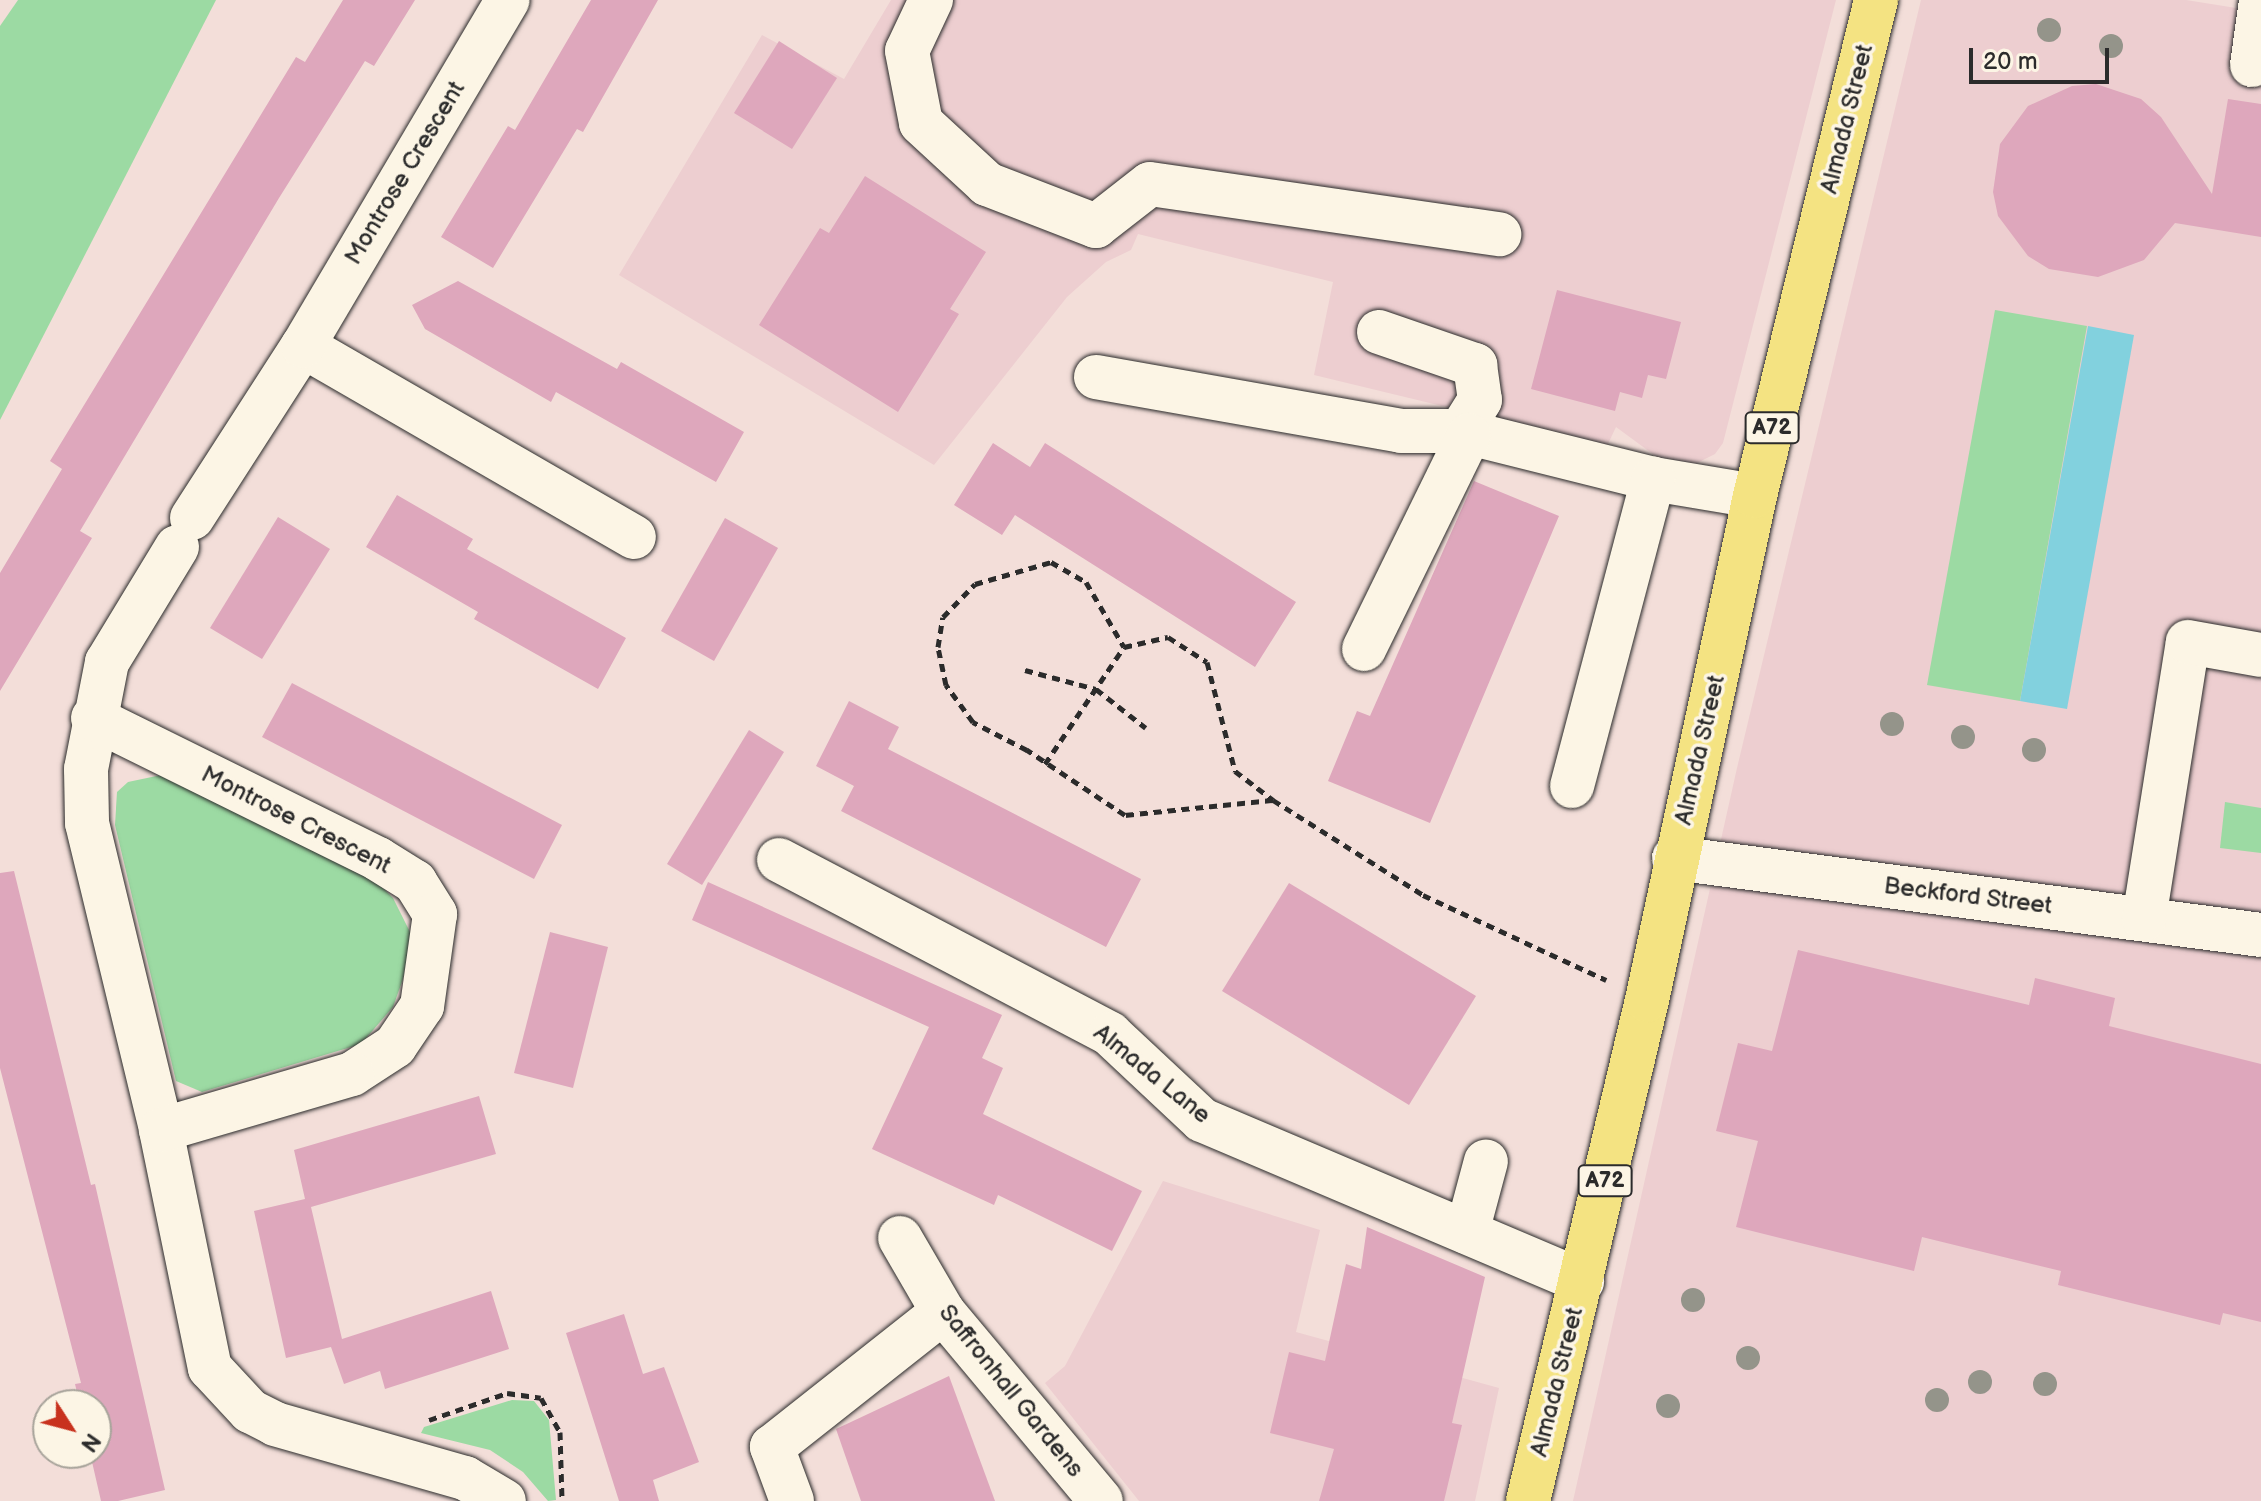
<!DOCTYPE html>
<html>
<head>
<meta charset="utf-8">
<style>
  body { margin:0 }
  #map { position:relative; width:2261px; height:1501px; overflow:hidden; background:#f3ded9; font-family:"Balsamiq Sans",sans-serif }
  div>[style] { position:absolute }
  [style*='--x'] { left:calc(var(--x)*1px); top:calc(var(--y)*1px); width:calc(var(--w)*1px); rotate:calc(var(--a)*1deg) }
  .built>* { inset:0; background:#edced0 }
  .green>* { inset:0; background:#9cdaa3 }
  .water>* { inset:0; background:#82d1de }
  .building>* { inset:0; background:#dea7bc }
  .path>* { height:5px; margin-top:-2.5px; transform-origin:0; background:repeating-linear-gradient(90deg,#2b2b2b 0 8px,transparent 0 14px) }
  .roads { filter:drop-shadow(0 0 2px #2b2b2b) drop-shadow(0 0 2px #2b2b2b) }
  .minor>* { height:44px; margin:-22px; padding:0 22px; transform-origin:22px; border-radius:22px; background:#fcf5e5 }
  .major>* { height:44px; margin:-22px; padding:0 22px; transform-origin:22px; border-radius:22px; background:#f4e382 }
  .trees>* { width:24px; height:24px; margin:-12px; border-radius:50%; background:#94948a }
  span { translate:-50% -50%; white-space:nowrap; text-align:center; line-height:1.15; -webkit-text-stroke:7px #fcf5e5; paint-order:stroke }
  .shield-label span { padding:2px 6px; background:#fcf5e5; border:2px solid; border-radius:6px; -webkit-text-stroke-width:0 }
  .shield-label { font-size:22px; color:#2b2b2b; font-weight:700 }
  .street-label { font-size:24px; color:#2b2b2b }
  .north { position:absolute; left:32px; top:1389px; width:80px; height:80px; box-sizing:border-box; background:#fcf5e5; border:2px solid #a8a49b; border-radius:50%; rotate:126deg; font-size:22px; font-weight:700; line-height:32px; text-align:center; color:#2b2b2b }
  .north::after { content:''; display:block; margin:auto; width:28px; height:36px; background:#c8321e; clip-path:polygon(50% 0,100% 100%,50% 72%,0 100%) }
  .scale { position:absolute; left:1969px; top:48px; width:140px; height:36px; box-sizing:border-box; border:4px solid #2b2b2b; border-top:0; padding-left:10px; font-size:24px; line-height:28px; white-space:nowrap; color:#2b2b2b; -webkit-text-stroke:6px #fcf5e5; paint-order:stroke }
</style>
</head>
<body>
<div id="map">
  <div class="built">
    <div style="clip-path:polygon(891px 0,1836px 0,1723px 443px,1715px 454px,1691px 466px,1665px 463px,1616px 427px,1607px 446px,1314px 375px,1333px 282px,1138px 234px,1131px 250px,1106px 262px,1067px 297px,934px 465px,619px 275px,762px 35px,844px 79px)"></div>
    <div style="clip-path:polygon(1921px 0,2186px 0,2261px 12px,2261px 1501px,1573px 1501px,1737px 768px)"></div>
    <div style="clip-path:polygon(1163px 1181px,1320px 1230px,1296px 1332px,1499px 1388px,1475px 1501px,1139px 1501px,1045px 1383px,1065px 1366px)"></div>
  </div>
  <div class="green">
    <div style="clip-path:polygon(18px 0,216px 0,0 420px,0 26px)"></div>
    <div style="clip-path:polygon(1995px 310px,2087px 326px,2020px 701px,1927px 685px)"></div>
    <div style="clip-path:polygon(166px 774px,379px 884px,393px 898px,411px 934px,403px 979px,393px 1007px,361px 1044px,202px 1092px,176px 1081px,115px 825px,117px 792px,128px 782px)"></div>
    <div style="clip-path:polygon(2225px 802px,2261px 808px,2261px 853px,2220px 848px)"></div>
    <div style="clip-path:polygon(512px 1400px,534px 1401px,549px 1420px,556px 1500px,548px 1501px,523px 1472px,490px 1450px,421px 1433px,424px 1427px)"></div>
  </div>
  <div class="water">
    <div style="clip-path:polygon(2088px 326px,2134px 335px,2067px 709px,2020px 701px)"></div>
  </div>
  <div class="building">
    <div style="clip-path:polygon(343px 0,415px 0,374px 66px,365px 61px,279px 198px,80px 531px,92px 538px,0 691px,0 573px,62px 469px,50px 461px,296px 57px,305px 62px)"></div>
    <div style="clip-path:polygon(591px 0,658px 0,583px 132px,577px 129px,493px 268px,441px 237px,508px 126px,515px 130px)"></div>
    <div style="clip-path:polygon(779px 41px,837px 78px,792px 149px,734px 113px)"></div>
    <div style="clip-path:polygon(2096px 84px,2141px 99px,2161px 117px,2212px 194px,2228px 99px,2261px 104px,2261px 237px,2175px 223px,2144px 260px,2098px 277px,2049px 269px,2028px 256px,1998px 216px,1993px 192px,2000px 144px,2028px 106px,2072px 86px)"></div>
    <div style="clip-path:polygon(865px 176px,986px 252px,950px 309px,959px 314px,898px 412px,759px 325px,820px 228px,829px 233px)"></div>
    <div style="clip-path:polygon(458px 281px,617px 369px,621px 362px,744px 432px,716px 482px,556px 392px,551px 402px,425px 329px,412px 305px)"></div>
    <div style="clip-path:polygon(1557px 290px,1681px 322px,1666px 379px,1648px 375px,1642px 398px,1620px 392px,1615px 411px,1531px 389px)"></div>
    <div style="clip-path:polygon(993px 443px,1030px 467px,1045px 443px,1296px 602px,1255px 667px,1015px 515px,1002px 535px,954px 505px)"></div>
    <div style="clip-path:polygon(1474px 481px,1559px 516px,1430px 823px,1328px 781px,1357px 711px,1370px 716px)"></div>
    <div style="clip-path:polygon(397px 495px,473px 539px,467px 549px,626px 638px,598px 689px,474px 619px,478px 612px,366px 547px)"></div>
    <div style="clip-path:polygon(278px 517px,330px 549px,262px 659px,210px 628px)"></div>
    <div style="clip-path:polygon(725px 518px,778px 548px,714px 661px,661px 631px)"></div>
    <div style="clip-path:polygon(292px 683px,562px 825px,534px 879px,262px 737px)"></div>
    <div style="clip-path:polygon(849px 701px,899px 727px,888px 749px,1141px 879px,1106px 947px,841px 811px,854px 786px,816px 766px)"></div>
    <div style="clip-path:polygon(749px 730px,784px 752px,702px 885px,667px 864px)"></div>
    <div style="clip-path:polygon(14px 871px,91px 1185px,95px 1184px,165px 1490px,118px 1501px,101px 1501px,90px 1453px,96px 1453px,96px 1405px,80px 1405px,75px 1384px,81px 1383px,0 1068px,0 873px)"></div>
    <div style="clip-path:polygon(708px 882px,1002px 1015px,982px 1058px,1003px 1068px,983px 1114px,1142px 1191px,1112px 1251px,998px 1195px,994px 1205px,872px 1149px,929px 1027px,692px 920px)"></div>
    <div style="clip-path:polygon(1289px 883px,1476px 996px,1409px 1105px,1222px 991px)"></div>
    <div style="clip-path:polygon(550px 932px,608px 947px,573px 1088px,514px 1073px)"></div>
    <div style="clip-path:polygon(1798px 950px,2029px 1005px,2035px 978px,2115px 998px,2109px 1026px,2261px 1064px,2261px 1322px,2223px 1313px,2220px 1325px,2058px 1285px,2061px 1271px,1922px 1237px,1914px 1271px,1736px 1227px,1758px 1141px,1716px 1131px,1738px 1043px,1772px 1051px)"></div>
    <div style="clip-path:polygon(479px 1096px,496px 1154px,311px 1207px,342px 1339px,491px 1291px,509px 1349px,385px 1389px,380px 1371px,344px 1384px,331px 1347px,286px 1358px,254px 1211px,305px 1199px,294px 1150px)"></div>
    <div style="clip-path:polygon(1367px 1227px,1485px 1277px,1452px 1423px,1462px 1425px,1444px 1501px,1319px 1501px,1334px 1449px,1270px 1433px,1289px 1352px,1325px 1361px,1346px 1264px,1361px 1269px)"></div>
    <div style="clip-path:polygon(624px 1314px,643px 1374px,664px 1367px,699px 1462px,653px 1480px,659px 1501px,619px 1501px,566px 1333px)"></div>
    <div style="clip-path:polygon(949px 1376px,995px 1501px,861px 1501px,836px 1429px)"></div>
  </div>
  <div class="path">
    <div style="--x:1025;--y:670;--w:73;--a:15"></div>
    <div style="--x:1096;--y:689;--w:63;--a:38"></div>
    <div style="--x:1045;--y:764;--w:141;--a:-56"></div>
    <div style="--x:1273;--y:800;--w:149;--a:174.2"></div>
    <div style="--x:1125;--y:815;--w:118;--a:-146.4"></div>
    <div style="--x:1027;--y:750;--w:61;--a:-152.6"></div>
    <div style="--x:973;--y:722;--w:46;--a:-126.1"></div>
    <div style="--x:946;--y:685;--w:39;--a:-102"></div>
    <div style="--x:938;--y:647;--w:30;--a:-81"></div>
    <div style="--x:943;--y:617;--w:46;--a:-45.9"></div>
    <div style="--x:975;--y:584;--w:79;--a:-16.1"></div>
    <div style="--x:1051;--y:562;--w:40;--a:29.7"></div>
    <div style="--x:1086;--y:582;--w:75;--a:59.7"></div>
    <div style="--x:1124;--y:647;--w:45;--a:-12.8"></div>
    <div style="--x:1168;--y:637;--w:46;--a:32.7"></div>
    <div style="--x:1207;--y:662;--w:113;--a:75.6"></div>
    <div style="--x:1235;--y:771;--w:48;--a:37.3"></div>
    <div style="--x:1273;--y:800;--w:178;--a:32.3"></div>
    <div style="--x:1423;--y:895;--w:202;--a:24.9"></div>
    <div style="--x:429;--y:1420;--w:83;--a:-19.1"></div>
    <div style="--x:507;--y:1393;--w:34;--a:8"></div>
    <div style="--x:541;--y:1398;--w:39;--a:61"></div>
    <div style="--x:560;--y:1432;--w:69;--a:88.3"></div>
  </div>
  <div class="roads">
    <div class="minor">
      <div style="--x:931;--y:0;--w:56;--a:115.2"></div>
      <div style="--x:907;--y:51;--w:73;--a:79"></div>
      <div style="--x:921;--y:123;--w:90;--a:42.7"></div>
      <div style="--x:987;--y:184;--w:117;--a:21.1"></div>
      <div style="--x:1096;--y:226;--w:68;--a:-37.9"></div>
      <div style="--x:1150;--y:184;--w:353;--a:8.2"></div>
      <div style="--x:2252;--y:65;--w:65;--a:-82"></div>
      <div style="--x:1379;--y:332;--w:102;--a:19"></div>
      <div style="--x:1475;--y:365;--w:35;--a:82"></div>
      <div style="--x:1480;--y:400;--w:36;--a:122"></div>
      <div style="--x:303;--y:346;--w:382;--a:30"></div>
      <div style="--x:1096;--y:377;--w:310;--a:10"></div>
      <div style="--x:1401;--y:431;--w:60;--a:0"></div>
      <div style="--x:1461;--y:431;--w:198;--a:14"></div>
      <div style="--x:1653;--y:479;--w:103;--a:9.5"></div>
      <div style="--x:192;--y:518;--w:205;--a:-57.2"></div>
      <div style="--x:303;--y:346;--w:402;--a:-59.4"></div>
      <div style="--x:177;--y:547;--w:135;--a:121.3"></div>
      <div style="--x:107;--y:662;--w:109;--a:101.1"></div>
      <div style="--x:86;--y:769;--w:54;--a:88.9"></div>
      <div style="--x:87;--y:823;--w:316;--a:76.4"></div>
      <div style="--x:161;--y:1130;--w:243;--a:78.4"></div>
      <div style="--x:210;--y:1368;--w:59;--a:47.1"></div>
      <div style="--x:250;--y:1411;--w:28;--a:27"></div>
      <div style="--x:275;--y:1424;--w:198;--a:15.9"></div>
      <div style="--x:465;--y:1478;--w:45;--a:30.5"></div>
      <div style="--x:1364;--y:649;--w:238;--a:-63.9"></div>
      <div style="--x:93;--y:718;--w:318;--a:26.3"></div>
      <div style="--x:378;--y:859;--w:44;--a:31.9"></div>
      <div style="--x:415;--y:882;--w:38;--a:58"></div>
      <div style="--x:435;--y:914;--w:93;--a:98"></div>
      <div style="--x:422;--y:1006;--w:48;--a:124"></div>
      <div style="--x:395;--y:1046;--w:51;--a:146.9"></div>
      <div style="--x:352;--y:1074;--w:199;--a:163.7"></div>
      <div style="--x:1572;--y:786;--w:318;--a:-75.2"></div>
      <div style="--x:1674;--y:858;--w:592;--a:7.47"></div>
      <div style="--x:779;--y:860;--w:374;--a:27.7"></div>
      <div style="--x:1110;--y:1034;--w:126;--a:43.1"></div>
      <div style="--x:1202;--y:1120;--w:413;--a:23"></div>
      <div style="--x:2144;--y:919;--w:280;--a:-81"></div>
      <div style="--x:2188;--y:642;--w:74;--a:10.1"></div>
      <div style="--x:1467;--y:1232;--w:73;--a:-75"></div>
      <div style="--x:900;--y:1238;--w:86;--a:59.8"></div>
      <div style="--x:943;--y:1312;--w:246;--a:50.1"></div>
      <div style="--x:792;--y:1501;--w:58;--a:-110.3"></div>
      <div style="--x:772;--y:1447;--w:218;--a:-38.3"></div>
    </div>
    <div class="major">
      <div style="--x:1528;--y:1501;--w:515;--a:-76.64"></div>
      <div style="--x:1647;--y:1000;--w:515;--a:-77.91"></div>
      <div style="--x:1755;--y:496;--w:511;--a:-76.29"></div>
    </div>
  </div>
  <div class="trees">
    <div style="left:2049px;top:30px"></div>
    <div style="left:2111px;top:46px"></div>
    <div style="left:1892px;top:724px"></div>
    <div style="left:1963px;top:737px"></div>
    <div style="left:2034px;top:750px"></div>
    <div style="left:1693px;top:1300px"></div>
    <div style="left:1748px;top:1358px"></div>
    <div style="left:1980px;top:1382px"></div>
    <div style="left:2045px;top:1384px"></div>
    <div style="left:1937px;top:1400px"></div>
    <div style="left:1668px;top:1406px"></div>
  </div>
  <div class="shield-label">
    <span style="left:1772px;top:428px">A72</span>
    <span style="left:1605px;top:1181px">A72</span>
  </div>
  <div class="street-label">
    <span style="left:1847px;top:119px;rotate:-76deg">Almada Street</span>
    <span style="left:405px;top:173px;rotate:-59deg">Montrose Crescent</span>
    <span style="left:1700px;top:750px;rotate:-77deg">Almada Street</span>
    <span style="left:296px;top:820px;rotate:27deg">Montrose Crescent</span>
    <span style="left:1968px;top:896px;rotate:7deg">Beckford Street</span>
    <span style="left:1152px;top:1074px;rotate:39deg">Almada Lane</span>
    <span style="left:1557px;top:1382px;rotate:-76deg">Almada Street</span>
    <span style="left:1011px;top:1391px;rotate:51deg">Saffronhall Gardens</span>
  </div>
  <div class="north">N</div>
  <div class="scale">20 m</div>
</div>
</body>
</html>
